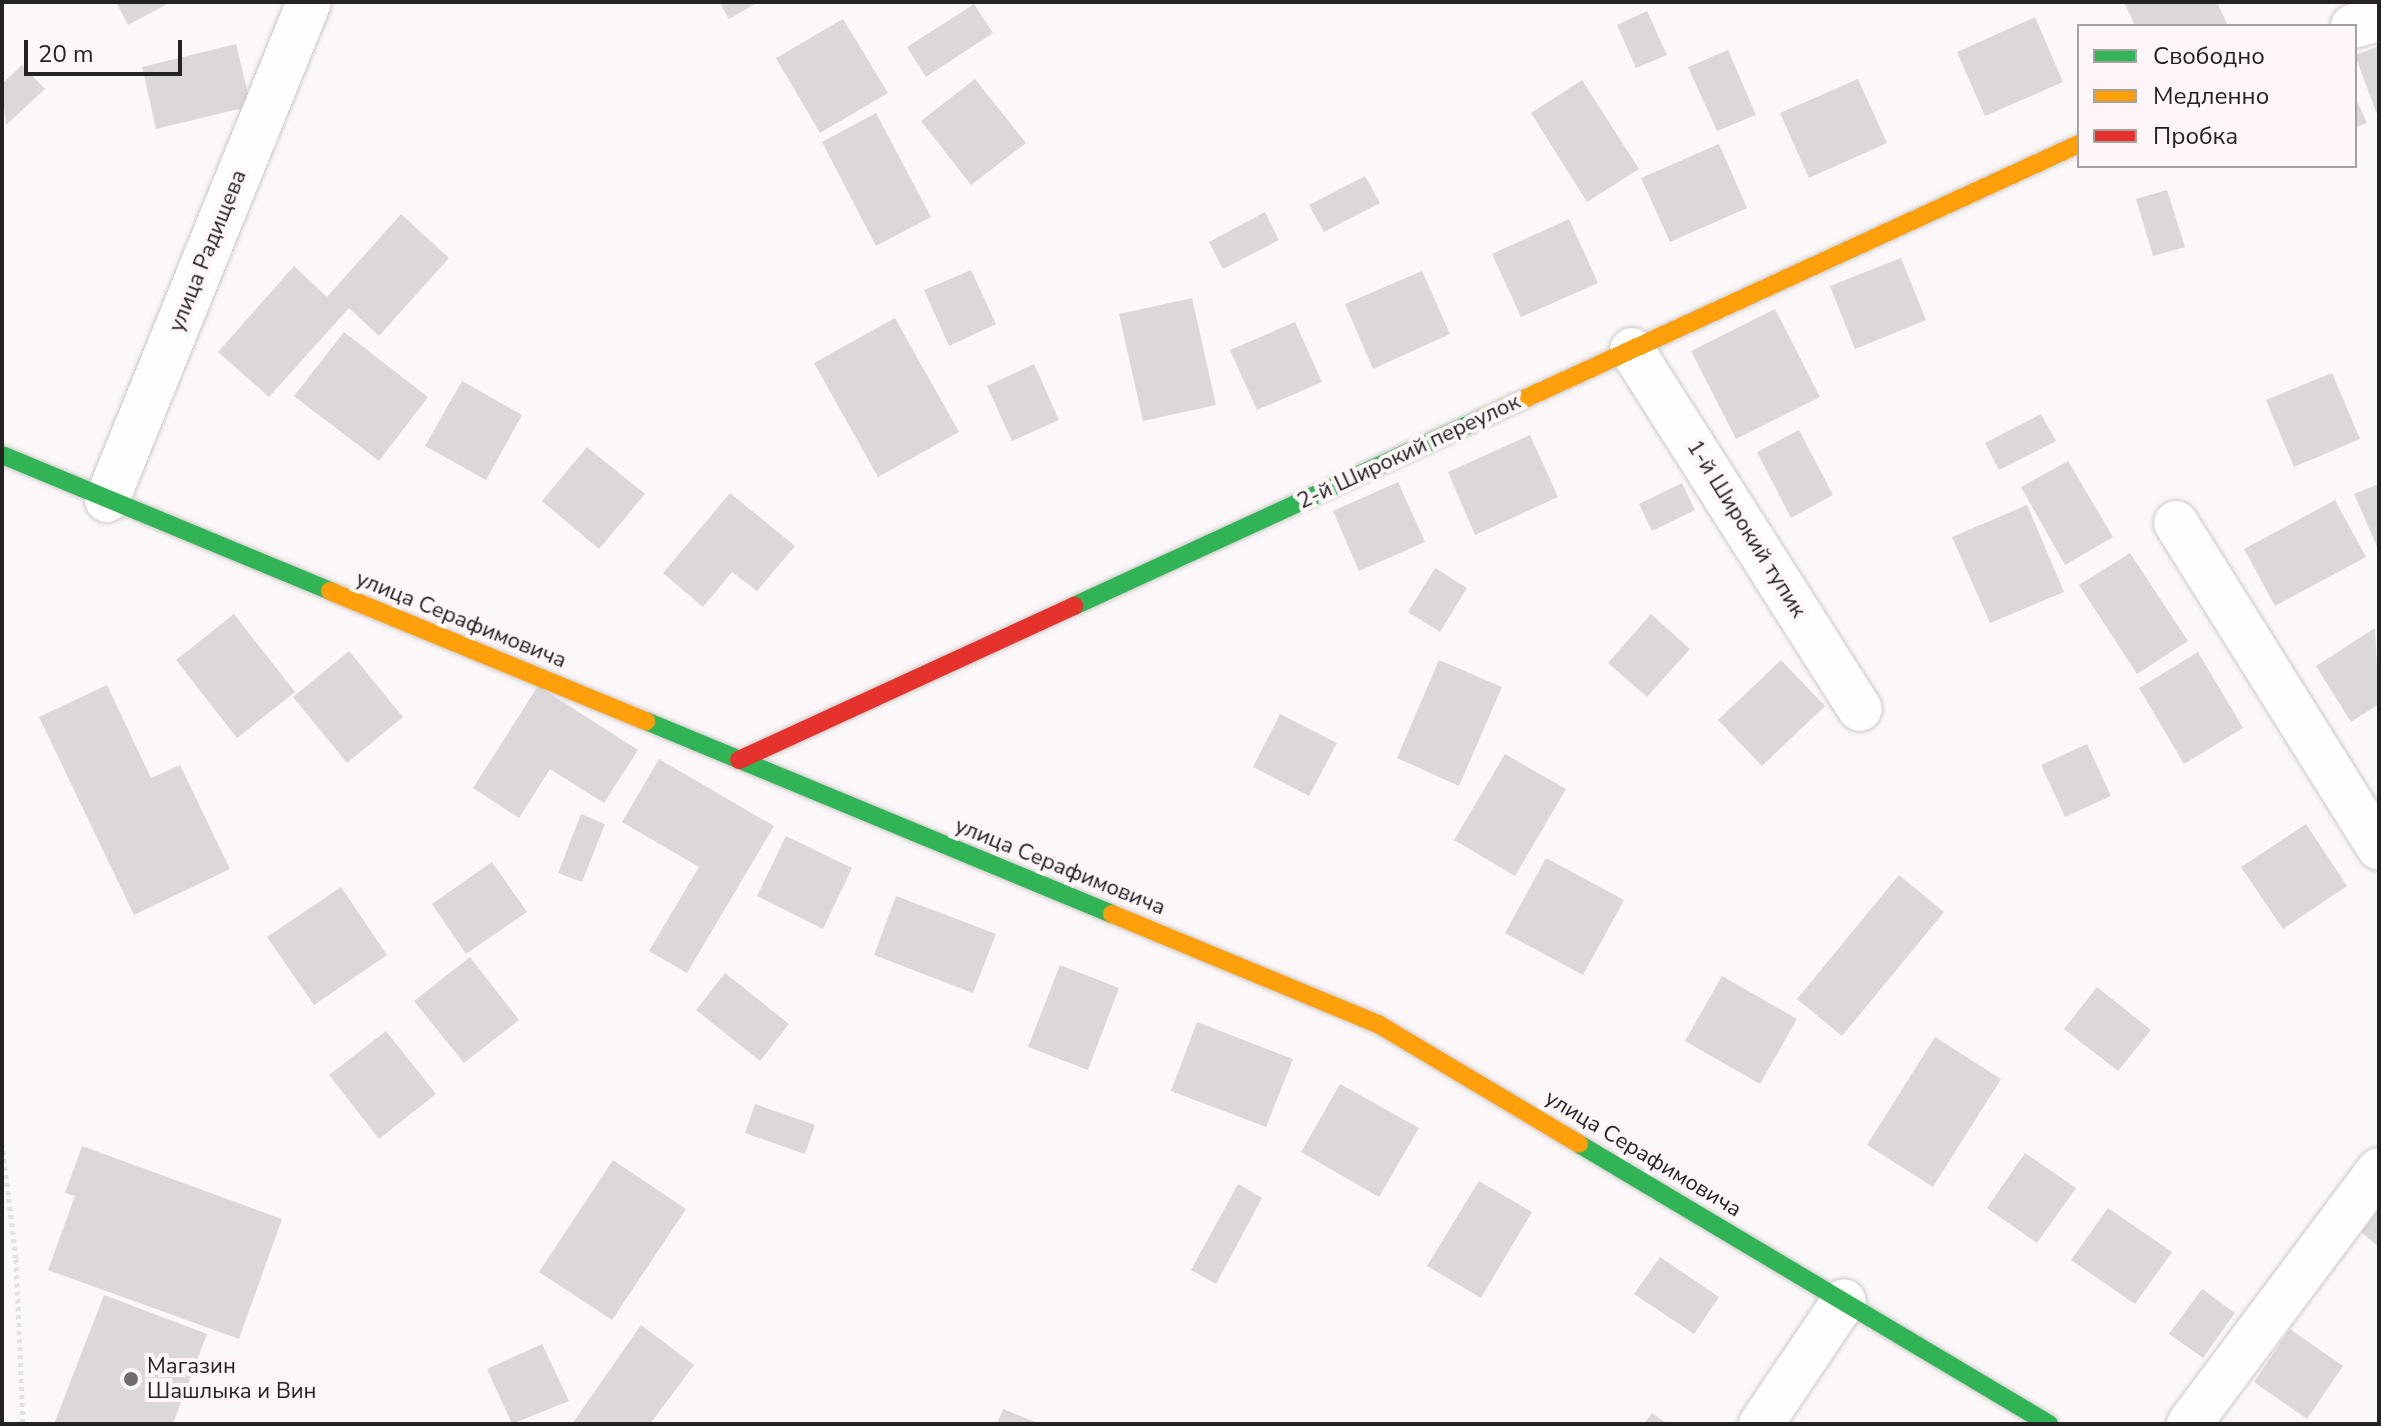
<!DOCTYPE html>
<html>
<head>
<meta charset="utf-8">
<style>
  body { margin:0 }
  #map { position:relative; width:2381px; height:1426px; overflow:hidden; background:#fcf8f9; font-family:"Nunito Sans",sans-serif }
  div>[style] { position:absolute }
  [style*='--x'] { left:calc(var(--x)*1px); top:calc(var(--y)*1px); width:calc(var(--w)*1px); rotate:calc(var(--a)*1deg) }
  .building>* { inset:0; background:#dcd8d9 }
  .path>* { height:5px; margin-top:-2.5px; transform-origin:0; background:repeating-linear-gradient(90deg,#e2e2e2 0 4px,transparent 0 8px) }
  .roads { filter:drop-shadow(0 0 2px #ccc8c9) drop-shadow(0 0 2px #ccc8c9) }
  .street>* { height:44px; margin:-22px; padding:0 22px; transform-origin:22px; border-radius:22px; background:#fffefe }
  .fast>* { height:18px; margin:-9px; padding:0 9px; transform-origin:9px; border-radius:9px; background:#30b455 }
  .slow>* { height:18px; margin:-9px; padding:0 9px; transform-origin:9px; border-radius:9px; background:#ff9f0a }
  .jam>* { height:18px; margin:-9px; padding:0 9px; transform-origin:9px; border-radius:9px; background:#e5322d }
  .dots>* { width:22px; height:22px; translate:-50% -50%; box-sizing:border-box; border:4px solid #fef6f8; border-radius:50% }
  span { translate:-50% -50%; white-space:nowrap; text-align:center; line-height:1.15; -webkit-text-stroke:8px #fef6f8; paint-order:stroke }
  .street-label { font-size:22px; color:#252223 }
  .poi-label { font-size:22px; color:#252223 }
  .left { translate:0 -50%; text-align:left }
  .frame { position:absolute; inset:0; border:4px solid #252223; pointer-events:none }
  .legend { position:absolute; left:2077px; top:24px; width:280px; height:144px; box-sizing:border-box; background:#fef6f8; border:2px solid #a7a1a3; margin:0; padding:10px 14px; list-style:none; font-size:24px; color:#252223 }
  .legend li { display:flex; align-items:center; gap:16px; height:40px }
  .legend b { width:40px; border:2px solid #a7a1a3 }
  .scale { position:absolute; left:24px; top:40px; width:158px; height:36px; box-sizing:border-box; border:4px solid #252223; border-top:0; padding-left:10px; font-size:24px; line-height:28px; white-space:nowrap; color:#252223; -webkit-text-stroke:6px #fef6f8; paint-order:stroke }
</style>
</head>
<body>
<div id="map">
  <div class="building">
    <div style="clip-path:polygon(116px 2px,171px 2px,128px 25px)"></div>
    <div style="clip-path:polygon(719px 2px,758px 2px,729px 19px)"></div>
    <div style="clip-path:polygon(2124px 2px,2217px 2px,2228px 26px,2135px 26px)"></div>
    <div style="clip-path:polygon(974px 4px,993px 33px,926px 77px,907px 47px)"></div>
    <div style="clip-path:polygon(1647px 11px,1667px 55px,1636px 68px,1617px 25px)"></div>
    <div style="clip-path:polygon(2035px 17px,2063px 82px,1985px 116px,1957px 52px)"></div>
    <div style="clip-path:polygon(843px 19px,888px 93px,820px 133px,776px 58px)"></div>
    <div style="clip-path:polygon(236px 44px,251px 106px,156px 129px,142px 67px)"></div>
    <div style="clip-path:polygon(2379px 46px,2379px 120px,2355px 55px)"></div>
    <div style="clip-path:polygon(1728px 50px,1756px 115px,1717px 131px,1688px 67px)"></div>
    <div style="clip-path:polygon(22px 65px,45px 89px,6px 125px,2px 84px)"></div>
    <div style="clip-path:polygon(975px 79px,1026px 143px,971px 185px,921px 121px)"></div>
    <div style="clip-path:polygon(1858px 79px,1887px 143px,1809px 178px,1780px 113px)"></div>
    <div style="clip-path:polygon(1582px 80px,1639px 169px,1587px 202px,1531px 113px)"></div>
    <div style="clip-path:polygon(2355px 97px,2367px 123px,2355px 128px)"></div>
    <div style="clip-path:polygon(876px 113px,931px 217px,876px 246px,822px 142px)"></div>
    <div style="clip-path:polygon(1719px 144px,1747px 208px,1670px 242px,1641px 178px)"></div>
    <div style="clip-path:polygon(1365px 176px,1380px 203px,1324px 232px,1309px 205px)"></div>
    <div style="clip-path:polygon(2167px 190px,2185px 247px,2153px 256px,2136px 199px)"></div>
    <div style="clip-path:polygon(1265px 212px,1279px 240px,1223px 269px,1209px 242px)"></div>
    <div style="clip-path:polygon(401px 214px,449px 258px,379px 336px,349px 308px,269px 397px,218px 352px,294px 266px,327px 297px)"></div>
    <div style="clip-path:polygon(1569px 219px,1598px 283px,1521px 317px,1492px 254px)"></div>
    <div style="clip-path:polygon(1901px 258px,1926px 320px,1855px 349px,1830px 286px)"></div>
    <div style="clip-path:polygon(971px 270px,996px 324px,949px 346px,924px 290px)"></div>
    <div style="clip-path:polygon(1422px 271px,1450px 334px,1373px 369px,1345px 304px)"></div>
    <div style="clip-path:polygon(1192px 298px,1216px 405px,1143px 421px,1119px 314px)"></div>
    <div style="clip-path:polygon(1775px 309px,1820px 397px,1736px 439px,1691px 351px)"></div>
    <div style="clip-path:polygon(895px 318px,959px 432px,878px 477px,814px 363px)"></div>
    <div style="clip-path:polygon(1295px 322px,1322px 382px,1257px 410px,1230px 350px)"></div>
    <div style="clip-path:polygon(344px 332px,428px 397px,379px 461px,294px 396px)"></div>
    <div style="clip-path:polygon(1034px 364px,1059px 420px,1012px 441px,987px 386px)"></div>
    <div style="clip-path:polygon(2332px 373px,2360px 439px,2294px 467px,2266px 400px)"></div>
    <div style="clip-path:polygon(462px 381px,522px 415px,486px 480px,425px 446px)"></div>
    <div style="clip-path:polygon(2041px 414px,2056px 441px,1999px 470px,1985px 443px)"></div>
    <div style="clip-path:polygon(1799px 430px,1833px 495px,1791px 518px,1757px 452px)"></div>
    <div style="clip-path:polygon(1530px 435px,1558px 497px,1475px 535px,1448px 472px)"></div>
    <div style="clip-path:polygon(587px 447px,645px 494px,599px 549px,542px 501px)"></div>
    <div style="clip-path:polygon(2068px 461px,2113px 537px,2065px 565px,2021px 487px)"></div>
    <div style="clip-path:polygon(1398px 482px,1425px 542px,1359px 571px,1333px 511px)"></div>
    <div style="clip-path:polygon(1682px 483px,1695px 510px,1652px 531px,1639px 504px)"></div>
    <div style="clip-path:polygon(2379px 484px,2379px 551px,2354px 494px)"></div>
    <div style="clip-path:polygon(730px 493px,795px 546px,757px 591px,732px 572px,703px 607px,663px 573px)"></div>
    <div style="clip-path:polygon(2335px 500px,2366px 557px,2275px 606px,2244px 549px)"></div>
    <div style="clip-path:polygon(2027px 505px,2064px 592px,1990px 623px,1952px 537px)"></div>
    <div style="clip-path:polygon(2130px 553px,2188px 641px,2137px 674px,2079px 585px)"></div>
    <div style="clip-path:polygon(1435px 568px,1467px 588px,1440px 632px,1408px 612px)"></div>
    <div style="clip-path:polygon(234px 614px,295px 692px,237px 738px,176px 660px)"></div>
    <div style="clip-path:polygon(1651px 614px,1690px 649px,1647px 697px,1608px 663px)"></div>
    <div style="clip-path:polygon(2375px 628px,2379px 704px,2351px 722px,2316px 666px)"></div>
    <div style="clip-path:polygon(349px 651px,403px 717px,347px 763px,293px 697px)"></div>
    <div style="clip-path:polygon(2198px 652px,2243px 728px,2184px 764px,2139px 688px)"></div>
    <div style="clip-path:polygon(1439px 660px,1502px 687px,1459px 786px,1397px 758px)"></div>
    <div style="clip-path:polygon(1781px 660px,1825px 706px,1762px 766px,1718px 720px)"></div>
    <div style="clip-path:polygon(107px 685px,151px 778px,180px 765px,230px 869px,134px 915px,39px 717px)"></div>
    <div style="clip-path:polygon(538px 686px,638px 750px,604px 803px,550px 769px,519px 818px,473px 788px)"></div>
    <div style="clip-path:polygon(1280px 714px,1337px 743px,1309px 796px,1253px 767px)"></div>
    <div style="clip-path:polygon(2087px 744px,2111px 796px,2065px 817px,2041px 765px)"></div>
    <div style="clip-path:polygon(1505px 754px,1566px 789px,1515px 876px,1454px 840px)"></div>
    <div style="clip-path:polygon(659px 759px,774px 826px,687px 973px,649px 951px,699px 867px,622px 822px)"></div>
    <div style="clip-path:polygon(581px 814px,605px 824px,582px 882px,558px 873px)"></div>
    <div style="clip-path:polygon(2306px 824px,2347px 886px,2283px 929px,2241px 867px)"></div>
    <div style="clip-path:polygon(786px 836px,852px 868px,823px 929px,757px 896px)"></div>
    <div style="clip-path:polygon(1546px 858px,1624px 900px,1583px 975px,1505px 933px)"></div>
    <div style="clip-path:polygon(492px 862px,527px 912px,466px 954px,432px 904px)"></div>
    <div style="clip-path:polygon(1899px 875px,1944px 912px,1842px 1036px,1797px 999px)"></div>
    <div style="clip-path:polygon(341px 887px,387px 955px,314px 1005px,267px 937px)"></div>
    <div style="clip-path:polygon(896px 896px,996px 934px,973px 993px,874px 955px)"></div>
    <div style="clip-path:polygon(470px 957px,519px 1020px,464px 1063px,414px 1001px)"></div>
    <div style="clip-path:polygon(1060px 965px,1119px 988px,1088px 1070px,1028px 1047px)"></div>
    <div style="clip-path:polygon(725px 973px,789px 1024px,760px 1061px,696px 1010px)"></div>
    <div style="clip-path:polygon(1722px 976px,1797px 1019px,1760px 1084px,1685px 1041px)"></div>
    <div style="clip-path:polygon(2097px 987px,2151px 1030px,2118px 1071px,2064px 1029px)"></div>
    <div style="clip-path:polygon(1197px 1022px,1293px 1059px,1266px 1127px,1171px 1091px)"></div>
    <div style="clip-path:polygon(386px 1031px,436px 1094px,379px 1139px,329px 1075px)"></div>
    <div style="clip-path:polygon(1935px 1037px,2001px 1079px,1933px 1187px,1867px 1145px)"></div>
    <div style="clip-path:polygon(1340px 1084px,1419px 1128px,1379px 1197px,1301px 1152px)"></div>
    <div style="clip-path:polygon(755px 1104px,815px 1125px,805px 1154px,745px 1133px)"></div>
    <div style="clip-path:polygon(82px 1146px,282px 1219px,239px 1339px,48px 1270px,75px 1196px,65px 1193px)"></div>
    <div style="clip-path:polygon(2025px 1153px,2076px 1188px,2037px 1243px,1987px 1208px)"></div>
    <div style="clip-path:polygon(613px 1160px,686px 1209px,612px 1320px,539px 1272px)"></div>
    <div style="clip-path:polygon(1479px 1181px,1532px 1212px,1481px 1298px,1427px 1266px)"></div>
    <div style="clip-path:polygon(1238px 1184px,1262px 1198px,1216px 1284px,1191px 1270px)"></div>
    <div style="clip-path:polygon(2108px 1208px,2172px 1252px,2135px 1304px,2071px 1260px)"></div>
    <div style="clip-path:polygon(2379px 1209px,2379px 1247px,2361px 1232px)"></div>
    <div style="clip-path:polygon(1660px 1257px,1719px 1297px,1694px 1334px,1634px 1294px)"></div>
    <div style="clip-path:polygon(2202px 1289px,2235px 1313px,2203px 1358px,2169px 1334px)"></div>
    <div style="clip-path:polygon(104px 1295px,207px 1334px,173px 1424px,54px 1424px)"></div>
    <div style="clip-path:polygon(641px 1325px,694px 1365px,650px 1424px,572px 1424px)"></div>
    <div style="clip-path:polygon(2290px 1329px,2343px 1366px,2307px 1419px,2254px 1382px)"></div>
    <div style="clip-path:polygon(542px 1344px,569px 1401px,512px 1424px,487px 1369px)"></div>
    <div style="clip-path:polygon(1003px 1409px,1040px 1424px,997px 1424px)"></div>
    <div style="clip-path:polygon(1652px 1413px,1668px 1424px,1644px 1424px)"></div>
  </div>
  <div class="path">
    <div style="--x:2;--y:1143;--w:117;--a:83.1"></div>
    <div style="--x:16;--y:1259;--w:165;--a:87.6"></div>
  </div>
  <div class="roads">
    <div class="street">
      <div style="--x:2353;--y:26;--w:27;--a:-15"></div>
      <div style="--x:1632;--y:350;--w:425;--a:57.6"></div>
      <div style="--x:107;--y:500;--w:537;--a:-67.92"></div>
      <div style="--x:2176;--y:523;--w:383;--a:58"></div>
      <div style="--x:1761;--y:1424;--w:148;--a:-56"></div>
      <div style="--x:2189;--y:1424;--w:317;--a:-53.2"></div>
    </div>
    <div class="fast">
      <div style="--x:2;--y:455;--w:355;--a:22.5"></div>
      <div style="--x:1074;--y:606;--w:450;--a:-24.7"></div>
      <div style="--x:646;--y:721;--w:504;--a:22.5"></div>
      <div style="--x:1579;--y:1144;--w:547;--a:30.78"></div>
    </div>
    <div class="slow">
      <div style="--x:1483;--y:418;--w:656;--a:-24.69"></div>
      <div style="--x:330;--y:591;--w:342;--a:22.4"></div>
      <div style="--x:1112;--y:914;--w:288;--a:22.5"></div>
      <div style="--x:1378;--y:1024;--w:234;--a:30.8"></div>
    </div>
    <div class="jam">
      <div style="--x:739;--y:760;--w:369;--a:-24.7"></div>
    </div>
  </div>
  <div class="dots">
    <div style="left:131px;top:1379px;background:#706d6e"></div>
  </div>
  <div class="street-label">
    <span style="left:208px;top:251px;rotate:-68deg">улица Радищева</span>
    <span style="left:1409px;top:452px;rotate:-25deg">2-й Широкий переулок</span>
    <span style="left:1746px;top:529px;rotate:58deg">1-й Широкий тупик</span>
    <span style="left:461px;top:620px;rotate:22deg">улица Серафимовича</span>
    <span style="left:1060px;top:867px;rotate:22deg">улица Серафимовича</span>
    <span style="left:1643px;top:1154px;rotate:31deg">улица Серафимовича</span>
  </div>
  <div class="poi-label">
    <span class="left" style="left:147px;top:1379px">Магазин<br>Шашлыка и Вин</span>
  </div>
  <div class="frame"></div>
  <ul class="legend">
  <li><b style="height:10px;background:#30b455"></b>Свободно</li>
  <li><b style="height:10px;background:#ff9f0a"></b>Медленно</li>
  <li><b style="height:10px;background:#e5322d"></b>Пробка</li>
  </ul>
  <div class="scale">20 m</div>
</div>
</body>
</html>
